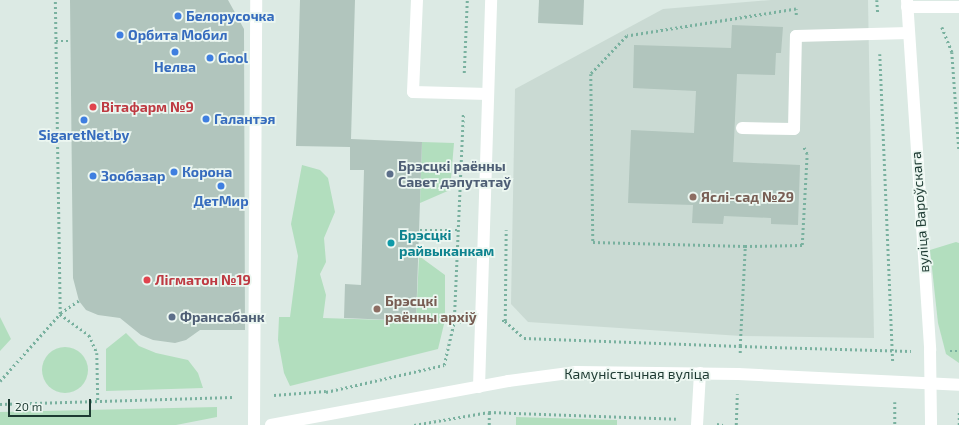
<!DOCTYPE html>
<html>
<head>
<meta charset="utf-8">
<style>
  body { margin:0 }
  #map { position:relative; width:959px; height:425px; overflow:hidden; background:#dceae4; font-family:"Exo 2",sans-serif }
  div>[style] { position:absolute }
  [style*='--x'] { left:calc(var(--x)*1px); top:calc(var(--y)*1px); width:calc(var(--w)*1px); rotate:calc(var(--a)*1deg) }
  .built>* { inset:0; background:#cadad3 }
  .green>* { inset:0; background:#b2debe }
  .round { border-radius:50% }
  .building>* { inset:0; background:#b1c5bd }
  .path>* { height:2.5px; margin-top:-1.25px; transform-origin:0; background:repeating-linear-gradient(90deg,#79b19f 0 2px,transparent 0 5px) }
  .minor>* { height:12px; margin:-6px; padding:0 6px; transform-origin:6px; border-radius:6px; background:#fff }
  .dots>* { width:11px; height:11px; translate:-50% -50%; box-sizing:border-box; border:2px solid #ecf7f1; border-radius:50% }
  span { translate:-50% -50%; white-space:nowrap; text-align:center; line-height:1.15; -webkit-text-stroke:3.5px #ecf7f1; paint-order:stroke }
  .shop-label { font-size:14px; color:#366cbe; font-weight:700 }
  .left { translate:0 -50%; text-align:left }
  .health-label { font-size:14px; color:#be3a42; font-weight:700 }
  .service-label { font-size:14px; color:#4e5e75; font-weight:700 }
  .education-label { font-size:14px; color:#785e54; font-weight:700 }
  .street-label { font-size:14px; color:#1d3a32 }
  .culture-label { font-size:14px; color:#0d838f; font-weight:700 }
  .scale { position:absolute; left:8px; top:399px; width:83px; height:18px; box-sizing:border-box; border:2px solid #1d3a32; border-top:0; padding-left:5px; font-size:12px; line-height:14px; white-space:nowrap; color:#1d3a32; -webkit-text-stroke:3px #ecf7f1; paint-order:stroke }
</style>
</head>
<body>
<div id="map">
  <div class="built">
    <div style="clip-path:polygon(771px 0,868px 0,874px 338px,741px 336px,528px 322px,511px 304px,515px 89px,663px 9px)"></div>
  </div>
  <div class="green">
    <div style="clip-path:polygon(422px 142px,454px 143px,450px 190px,420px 203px)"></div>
    <div style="clip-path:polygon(302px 165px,320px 170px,328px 178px,335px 212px,324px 238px,326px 262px,320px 274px,326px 295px,323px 318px,416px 321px,419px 256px,445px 275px,445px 320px,438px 349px,290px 386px,284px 373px,278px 340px,279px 317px,290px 317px,298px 256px,291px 224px)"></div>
    <div style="clip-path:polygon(956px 242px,959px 243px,959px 363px,946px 354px,938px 323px,930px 250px)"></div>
    <div style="clip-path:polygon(0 317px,11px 339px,0 351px)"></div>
    <div style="clip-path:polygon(126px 333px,139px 346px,156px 353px,188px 360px,198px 373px,203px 388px,106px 391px,106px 349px)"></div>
    <div class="round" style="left:42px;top:347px;width:46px;height:46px"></div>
    <div style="clip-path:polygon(217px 407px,217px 417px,176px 425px,0 425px,0 412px)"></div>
    <div style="clip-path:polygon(516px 417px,617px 420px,617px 425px,516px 425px)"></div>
  </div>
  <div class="building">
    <div style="clip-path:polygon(70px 0,228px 0,244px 29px,245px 330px,200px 330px,186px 340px,175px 343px,153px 340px,141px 335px,120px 318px,98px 315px,86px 310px,79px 301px,73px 278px)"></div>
    <div style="clip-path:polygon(300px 0,355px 0,351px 139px,422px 142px,416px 321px,344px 318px,345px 284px,361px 285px,364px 170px,350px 170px,350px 147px,296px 146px)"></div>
    <div style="clip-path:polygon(539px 0,584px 0,583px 25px,538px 23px)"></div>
    <div style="clip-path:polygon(732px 25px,783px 27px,781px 53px,776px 53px,775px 75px,737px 74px,733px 162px,800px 165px,798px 225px,771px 224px,771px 218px,724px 216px,723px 224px,692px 223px,693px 205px,628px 203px,631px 130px,694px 133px,696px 91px,633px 88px,634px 45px,731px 48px)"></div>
  </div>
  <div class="path">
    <div style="--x:877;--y:0;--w:13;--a:86"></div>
    <div style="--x:796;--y:15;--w:6;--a:-90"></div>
    <div style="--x:796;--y:9;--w:171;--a:170.9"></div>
    <div style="--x:627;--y:36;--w:52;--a:133.5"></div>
    <div style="--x:591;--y:74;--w:168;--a:89.3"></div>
    <div style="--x:593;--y:242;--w:152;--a:1.5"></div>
    <div style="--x:745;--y:246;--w:57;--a:-1"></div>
    <div style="--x:802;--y:245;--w:91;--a:-86.9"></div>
    <div style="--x:807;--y:154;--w:9;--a:-117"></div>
    <div style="--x:942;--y:27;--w:27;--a:68"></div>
    <div style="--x:952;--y:52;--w:98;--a:85.9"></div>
    <div style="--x:56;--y:41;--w:15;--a:0"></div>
    <div style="--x:880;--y:54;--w:307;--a:87.6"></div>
    <div style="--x:464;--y:73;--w:73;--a:-87.6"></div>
    <div style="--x:420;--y:230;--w:38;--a:0"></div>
    <div style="--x:79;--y:301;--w:23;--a:146"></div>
    <div style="--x:60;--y:314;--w:36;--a:36"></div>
    <div style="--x:89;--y:335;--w:20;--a:66"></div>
    <div style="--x:97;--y:353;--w:48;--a:88.8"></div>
    <div style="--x:502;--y:321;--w:3;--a:0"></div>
    <div style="--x:505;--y:321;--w:91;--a:-89.4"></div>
    <div style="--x:505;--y:321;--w:25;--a:42"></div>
    <div style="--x:524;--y:338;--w:216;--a:2.1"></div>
    <div style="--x:740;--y:346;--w:100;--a:-87.1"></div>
    <div style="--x:461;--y:322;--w:7;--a:180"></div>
    <div style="--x:454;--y:322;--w:208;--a:-87.5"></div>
    <div style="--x:950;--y:351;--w:9;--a:0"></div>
    <div style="--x:740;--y:353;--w:7;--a:-90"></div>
    <div style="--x:740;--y:346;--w:171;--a:1.7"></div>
    <div style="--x:0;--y:381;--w:90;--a:-48.2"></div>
    <div style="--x:60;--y:314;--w:314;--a:-90.9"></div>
    <div style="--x:326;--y:392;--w:121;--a:-12.9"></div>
    <div style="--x:444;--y:365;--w:44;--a:-76.9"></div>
    <div style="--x:274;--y:395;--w:52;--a:-4.4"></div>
    <div style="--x:895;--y:402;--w:23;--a:90"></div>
    <div style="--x:0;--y:404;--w:233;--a:-1.7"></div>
    <div style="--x:717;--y:424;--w:6;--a:9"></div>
    <div style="--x:414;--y:425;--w:76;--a:-9.8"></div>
    <div style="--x:489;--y:412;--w:187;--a:2.1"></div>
    <div style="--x:489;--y:425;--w:13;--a:-90"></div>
    <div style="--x:736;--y:425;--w:31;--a:-88"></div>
    <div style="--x:959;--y:425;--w:14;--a:-90"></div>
  </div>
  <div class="minor">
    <div style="--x:417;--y:0;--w:92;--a:92.5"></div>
    <div style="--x:413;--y:92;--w:75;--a:1.5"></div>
    <div style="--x:907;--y:0;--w:351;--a:86.2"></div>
    <div style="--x:930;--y:350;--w:75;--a:89.2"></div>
    <div style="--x:907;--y:7;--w:52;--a:0"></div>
    <div style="--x:742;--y:128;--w:52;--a:1.1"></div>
    <div style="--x:794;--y:129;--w:93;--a:-88.8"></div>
    <div style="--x:796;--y:36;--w:113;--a:-1.5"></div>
    <div style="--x:479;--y:387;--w:387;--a:-88.2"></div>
    <div style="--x:254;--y:425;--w:425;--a:-89.7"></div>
    <div style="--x:271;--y:425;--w:241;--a:-10.5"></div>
    <div style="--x:508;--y:381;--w:69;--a:-7.5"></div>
    <div style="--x:576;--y:372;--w:162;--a:0.7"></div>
    <div style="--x:738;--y:374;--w:221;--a:2.8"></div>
    <div style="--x:697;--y:425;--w:52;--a:-86.7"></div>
  </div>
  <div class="dots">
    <div style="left:178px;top:16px;background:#3f7fe0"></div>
    <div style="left:120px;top:35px;background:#3f7fe0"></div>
    <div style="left:175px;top:52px;background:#3f7fe0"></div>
    <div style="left:210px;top:58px;background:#3f7fe0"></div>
    <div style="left:93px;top:107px;background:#e0444e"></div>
    <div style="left:206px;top:119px;background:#3f7fe0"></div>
    <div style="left:84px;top:120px;background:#3f7fe0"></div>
    <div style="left:174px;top:172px;background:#3f7fe0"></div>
    <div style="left:390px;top:174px;background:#5c6f8a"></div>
    <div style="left:93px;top:176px;background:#3f7fe0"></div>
    <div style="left:221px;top:186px;background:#3f7fe0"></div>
    <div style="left:693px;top:197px;background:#8d6e63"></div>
    <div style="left:391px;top:243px;background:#0f9aa8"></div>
    <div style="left:147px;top:280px;background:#e0444e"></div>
    <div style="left:377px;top:309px;background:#8d6e63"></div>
    <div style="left:172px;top:317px;background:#5c6f8a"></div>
  </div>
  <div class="shop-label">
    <span class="left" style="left:186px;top:16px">Белорусочка</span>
    <span class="left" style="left:128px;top:35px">Орбита Мобил</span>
    <span class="left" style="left:218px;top:58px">Gool</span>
    <span style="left:175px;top:67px">Нелва</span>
    <span class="left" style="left:214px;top:119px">Галантэя</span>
    <span style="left:84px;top:135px">SigaretNet.by</span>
    <span class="left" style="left:182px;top:172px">Корона</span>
    <span class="left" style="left:101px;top:176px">Зообазар</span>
    <span style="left:221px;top:201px">ДетМир</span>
  </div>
  <div class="health-label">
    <span class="left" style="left:101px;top:107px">Вітафарм №9</span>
    <span class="left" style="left:155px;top:280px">Лігматон №19</span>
  </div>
  <div class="service-label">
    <span class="left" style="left:398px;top:174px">Брэсцкі раённы<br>Савет дэпутатаў</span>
    <span class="left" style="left:180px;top:317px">Франсабанк</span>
  </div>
  <div class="education-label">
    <span class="left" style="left:701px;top:197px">Яслі-сад №29</span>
    <span class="left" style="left:385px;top:309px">Брэсцкі<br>раённы архіў</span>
  </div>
  <div class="street-label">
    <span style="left:920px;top:212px;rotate:-94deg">вуліца Вароўскага</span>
    <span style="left:637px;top:374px">Камуністычная вуліца</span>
  </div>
  <div class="culture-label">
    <span class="left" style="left:399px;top:243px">Брэсцкі<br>райвыканкам</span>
  </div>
  <div class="scale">20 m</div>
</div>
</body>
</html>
